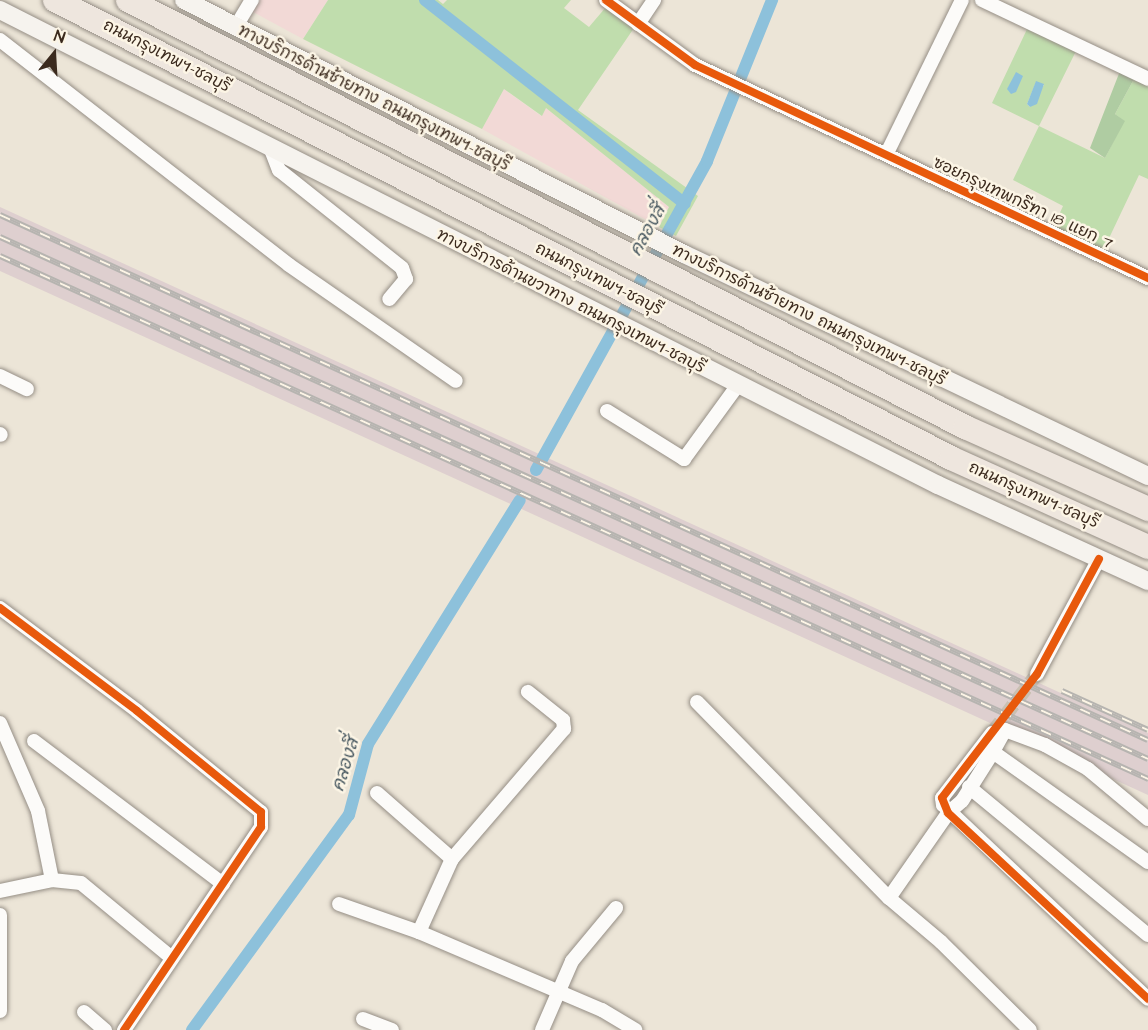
<!DOCTYPE html>
<html>
<head>
<meta charset="utf-8">
<style>
  body { margin:0 }
  #map { position:relative; width:1148px; height:1030px; overflow:hidden; background:#ece5d7; font-family:"Architects Daughter","Playpen Sans Thai",sans-serif }
  div>[style] { position:absolute }
  [style*='--x'] { left:calc(var(--x)*1px); top:calc(var(--y)*1px); width:calc(var(--w)*1px); rotate:calc(var(--a)*1deg) }
  .built>* { inset:0; background:#f2d9d6 }
  .industrial>* { inset:0; background:#decfcf }
  .green>* { inset:0; background:#c0ddad }
  .forest>* { inset:0; background:#afcca2 }
  .water>* { inset:0; background:#8dc1db }
  .canal>* { height:12px; margin:-6px; padding:0 6px; transform-origin:6px; border-radius:6px; background:#8dc1db }
  .street-tunnel>* { height:14px; margin-top:-7px; transform-origin:0; background:repeating-linear-gradient(90deg,#c9c0b2 0 14px,transparent 0 21px) }
  .roads { filter:drop-shadow(0 0 2px #958e85) drop-shadow(0 0 2px #958e85) }
  .street>* { height:14px; margin:-7px; padding:0 7px; transform-origin:7px; border-radius:7px; background:#fcfbf9 }
  .secondary>* { height:18px; margin:-9px; padding:0 9px; transform-origin:9px; border-radius:9px; background:#f6f3ee }
  .highway>* { height:24px; margin:-12px; padding:0 12px; transform-origin:12px; border-radius:12px; background:#eee6de }
  .rail>* { height:6px; margin-top:-3px; transform-origin:0; background:repeating-linear-gradient(90deg,#fcf5e5 0 11px,#b6b4b0 0 22px); box-sizing:border-box; border-block:2px solid #b6b4b0 }
  .cycleway>* { height:8px; margin:-4px; padding:0 4px; transform-origin:4px; border-radius:4px; background:#e8590c }
  span { translate:-50% -50%; white-space:nowrap; text-align:center; line-height:1.15; -webkit-text-stroke:5px #fcf5e5; paint-order:stroke }
  .street-label { font-size:16px; color:#3b2a1e }
  .water-label { font-size:18px; color:#495961; font-style:italic }
  .north { position:absolute; left:24px; top:24px; width:60px; height:60px; -webkit-text-stroke:4px #fcf5e5; paint-order:stroke; rotate:18deg; font-size:16px; font-weight:700; line-height:24px; text-align:center; color:#3b2a1e }
  .north::after { content:''; display:block; margin:auto; width:21px; height:27px; background:#3b2a1e; clip-path:polygon(50% 0,100% 100%,50% 72%,0 100%) }
</style>
</head>
<body>
<div id="map">
  <div class="built">
    <div style="clip-path:polygon(260px 0,328px 0,303px 39px,251px 11px)"></div>
    <div style="clip-path:polygon(504px 89px,541px 116px,546px 108px,669px 207px,659px 227px,482px 129px)"></div>
  </div>
  <div class="industrial">
    <div style="clip-path:polygon(0 207px,1148px 733px,1148px 795px,0 271px)"></div>
  </div>
  <div class="green">
    <div style="clip-path:polygon(328px 0,438px 0,443px 4px,447px 0,571px 0,564px 8px,589px 27px,606px 7px,634px 28px,578px 110px,698px 196px,676px 236px,659px 227px,669px 207px,546px 108px,542px 116px,504px 89px,482px 129px,303px 39px)"></div>
    <div style="clip-path:polygon(evenodd,1029px 25px,1077px 49px,1039px 126px,1105px 158px,1124px 121px,1115px 114px,1134px 79px,1148px 85px,1148px 179px,1139px 175px,1102px 253px,1053px 228px,1063px 206px,1013px 180px,1039px 126px,992px 103px,1029px 25px,1036px 82px,1044px 85px,1030px 107px,1027px 104px,1036px 82px)"></div>
  </div>
  <div class="forest">
    <div style="clip-path:polygon(1120px 71px,1134px 79px,1115px 114px,1125px 121px,1105px 158px,1090px 148px)"></div>
  </div>
  <div class="water">
    <div style="clip-path:polygon(1016px 72px,1023px 76px,1016px 92px,1011px 94px,1007px 89px)"></div>
    <div style="clip-path:polygon(1036px 81px,1044px 84px,1037px 104px,1030px 107px,1027px 104px)"></div>
  </div>
  <div class="canal">
    <div style="--x:425;--y:0;--w:330;--a:38.1"></div>
    <div style="--x:536;--y:470;--w:353;--a:-61"></div>
    <div style="--x:707;--y:161;--w:174;--a:-68"></div>
    <div style="--x:192;--y:1030;--w:266;--a:-53.9"></div>
    <div style="--x:349;--y:815;--w:73;--a:-75"></div>
    <div style="--x:368;--y:744;--w:287;--a:-58.1"></div>
  </div>
  <div class="street-tunnel">
    <div style="--x:992;--y:733;--w:74;--a:-52.7"></div>
  </div>
  <div class="roads">
    <div class="street">
      <div style="--x:606;--y:0;--w:110;--a:36.1"></div>
      <div style="--x:695;--y:65;--w:501;--a:25.18"></div>
      <div style="--x:982;--y:0;--w:184;--a:25.4"></div>
      <div style="--x:638;--y:24;--w:29;--a:-56"></div>
      <div style="--x:235;--y:28;--w:33;--a:-59"></div>
      <div style="--x:0;--y:40;--w:366;--a:37.9"></div>
      <div style="--x:289;--y:265;--w:203;--a:34.8"></div>
      <div style="--x:270;--y:147;--w:25;--a:69"></div>
      <div style="--x:279;--y:170;--w:157;--a:38.5"></div>
      <div style="--x:402;--y:268;--w:12;--a:70"></div>
      <div style="--x:406;--y:279;--w:26;--a:130"></div>
      <div style="--x:887;--y:153;--w:170;--a:-63.9"></div>
      <div style="--x:0;--y:376;--w:30;--a:26"></div>
      <div style="--x:607;--y:411;--w:91;--a:31.9"></div>
      <div style="--x:684;--y:459;--w:92;--a:-53.9"></div>
      <div style="--x:0;--y:434;--w:1;--a:45"></div>
      <div style="--x:0;--y:608;--w:171;--a:36.9"></div>
      <div style="--x:137;--y:711;--w:160;--a:39.2"></div>
      <div style="--x:261;--y:812;--w:15;--a:90"></div>
      <div style="--x:261;--y:827;--w:245;--a:124"></div>
      <div style="--x:1037;--y:674;--w:131;--a:-61.7"></div>
      <div style="--x:697;--y:702;--w:274;--a:45.6"></div>
      <div style="--x:889;--y:898;--w:103;--a:-55.2"></div>
      <div style="--x:948;--y:813;--w:18;--a:-41"></div>
      <div style="--x:962;--y:801;--w:58;--a:-57.7"></div>
      <div style="--x:0;--y:723;--w:96;--a:66.6"></div>
      <div style="--x:38;--y:811;--w:70;--a:78.5"></div>
      <div style="--x:992;--y:733;--w:82;--a:127.6"></div>
      <div style="--x:942;--y:798;--w:7;--a:82"></div>
      <div style="--x:943;--y:805;--w:282;--a:43.4"></div>
      <div style="--x:34;--y:741;--w:237;--a:37.1"></div>
      <div style="--x:969;--y:787;--w:232;--a:39.6"></div>
      <div style="--x:377;--y:793;--w:100;--a:41.3"></div>
      <div style="--x:1148;--y:819;--w:78;--a:-140.2"></div>
      <div style="--x:1088;--y:769;--w:49;--a:-150.8"></div>
      <div style="--x:1045;--y:745;--w:43;--a:-159.4"></div>
      <div style="--x:1005;--y:730;--w:25;--a:119"></div>
      <div style="--x:993;--y:752;--w:190;--a:35.4"></div>
      <div style="--x:0;--y:891;--w:53;--a:-11.9"></div>
      <div style="--x:52;--y:880;--w:29;--a:6"></div>
      <div style="--x:81;--y:883;--w:118;--a:39.5"></div>
      <div style="--x:889;--y:898;--w:68;--a:40.2"></div>
      <div style="--x:941;--y:942;--w:125;--a:44.7"></div>
      <div style="--x:339;--y:904;--w:85;--a:19.3"></div>
      <div style="--x:419;--y:932;--w:199;--a:23.1"></div>
      <div style="--x:602;--y:1010;--w:39;--a:31"></div>
      <div style="--x:0;--y:915;--w:96;--a:90"></div>
      <div style="--x:419;--y:932;--w:80;--a:-65.7"></div>
      <div style="--x:452;--y:859;--w:172;--a:-49.3"></div>
      <div style="--x:564;--y:729;--w:9;--a:-96"></div>
      <div style="--x:563;--y:720;--w:45;--a:-141.3"></div>
      <div style="--x:84;--y:1012;--w:28;--a:41"></div>
      <div style="--x:363;--y:1019;--w:31;--a:21"></div>
      <div style="--x:542;--y:1030;--w:75;--a:-66.5"></div>
      <div style="--x:572;--y:961;--w:69;--a:-50.3"></div>
    </div>
    <div class="secondary">
      <div style="--x:184;--y:0;--w:561;--a:26.93"></div>
      <div style="--x:684;--y:254;--w:514;--a:25.57"></div>
      <div style="--x:0;--y:10;--w:1051;--a:26.86"></div>
      <div style="--x:938;--y:485;--w:231;--a:24.6"></div>
    </div>
    <div class="highway">
      <div style="--x:55;--y:0;--w:1006;--a:27.07"></div>
      <div style="--x:951;--y:458;--w:216;--a:24.3"></div>
      <div style="--x:128;--y:0;--w:940;--a:27.03"></div>
      <div style="--x:965;--y:427;--w:201;--a:24.1"></div>
    </div>
  </div>
  <div class="rail">
    <div style="--x:0;--y:215;--w:1262;--a:24.58"></div>
    <div style="--x:0;--y:237;--w:1261;--a:24.45"></div>
    <div style="--x:0;--y:256;--w:1262;--a:24.49"></div>
    <div style="--x:1062;--y:691;--w:94;--a:24.4"></div>
  </div>
  <div class="cycleway">
    <div style="--x:606;--y:0;--w:110;--a:36.1"></div>
    <div style="--x:695;--y:65;--w:501;--a:25.18"></div>
    <div style="--x:1099;--y:559;--w:131;--a:118.3"></div>
    <div style="--x:1037;--y:674;--w:156;--a:127.5"></div>
    <div style="--x:942;--y:798;--w:16;--a:68"></div>
    <div style="--x:948;--y:813;--w:273;--a:42.9"></div>
    <div style="--x:0;--y:608;--w:171;--a:36.9"></div>
    <div style="--x:137;--y:711;--w:160;--a:39.2"></div>
    <div style="--x:261;--y:812;--w:15;--a:90"></div>
    <div style="--x:261;--y:827;--w:245;--a:124"></div>
  </div>
  <div class="street-label">
    <span style="left:167px;top:56px;rotate:27deg">ถนนกรุงเทพฯ-ชลบุรี</span>
    <span style="left:374px;top:98px;rotate:27deg">ทางบริการด้านซ้ายทาง ถนนกรุงเทพฯ-ชลบุรี</span>
    <span style="left:1023px;top:203px;rotate:25deg">ซอยกรุงเทพกรีฑา 18 แยก 7</span>
    <span style="left:599px;top:279px;rotate:27deg">ถนนกรุงเทพฯ-ชลบุรี</span>
    <span style="left:571px;top:301px;rotate:27deg">ทางบริการด้านขวาทาง ถนนกรุงเทพฯ-ชลบุรี</span>
    <span style="left:809px;top:315px;rotate:26deg">ทางบริการด้านซ้ายทาง ถนนกรุงเทพฯ-ชลบุรี</span>
    <span style="left:1034px;top:495px;rotate:24deg">ถนนกรุงเทพฯ-ชลบุรี</span>
  </div>
  <div class="water-label">
    <span style="left:648px;top:231px;rotate:-61deg">คลองสี่</span>
    <span style="left:346px;top:765px;rotate:-73deg">คลองสี่</span>
  </div>
  <div class="north">N</div>
</div>
</body>
</html>
